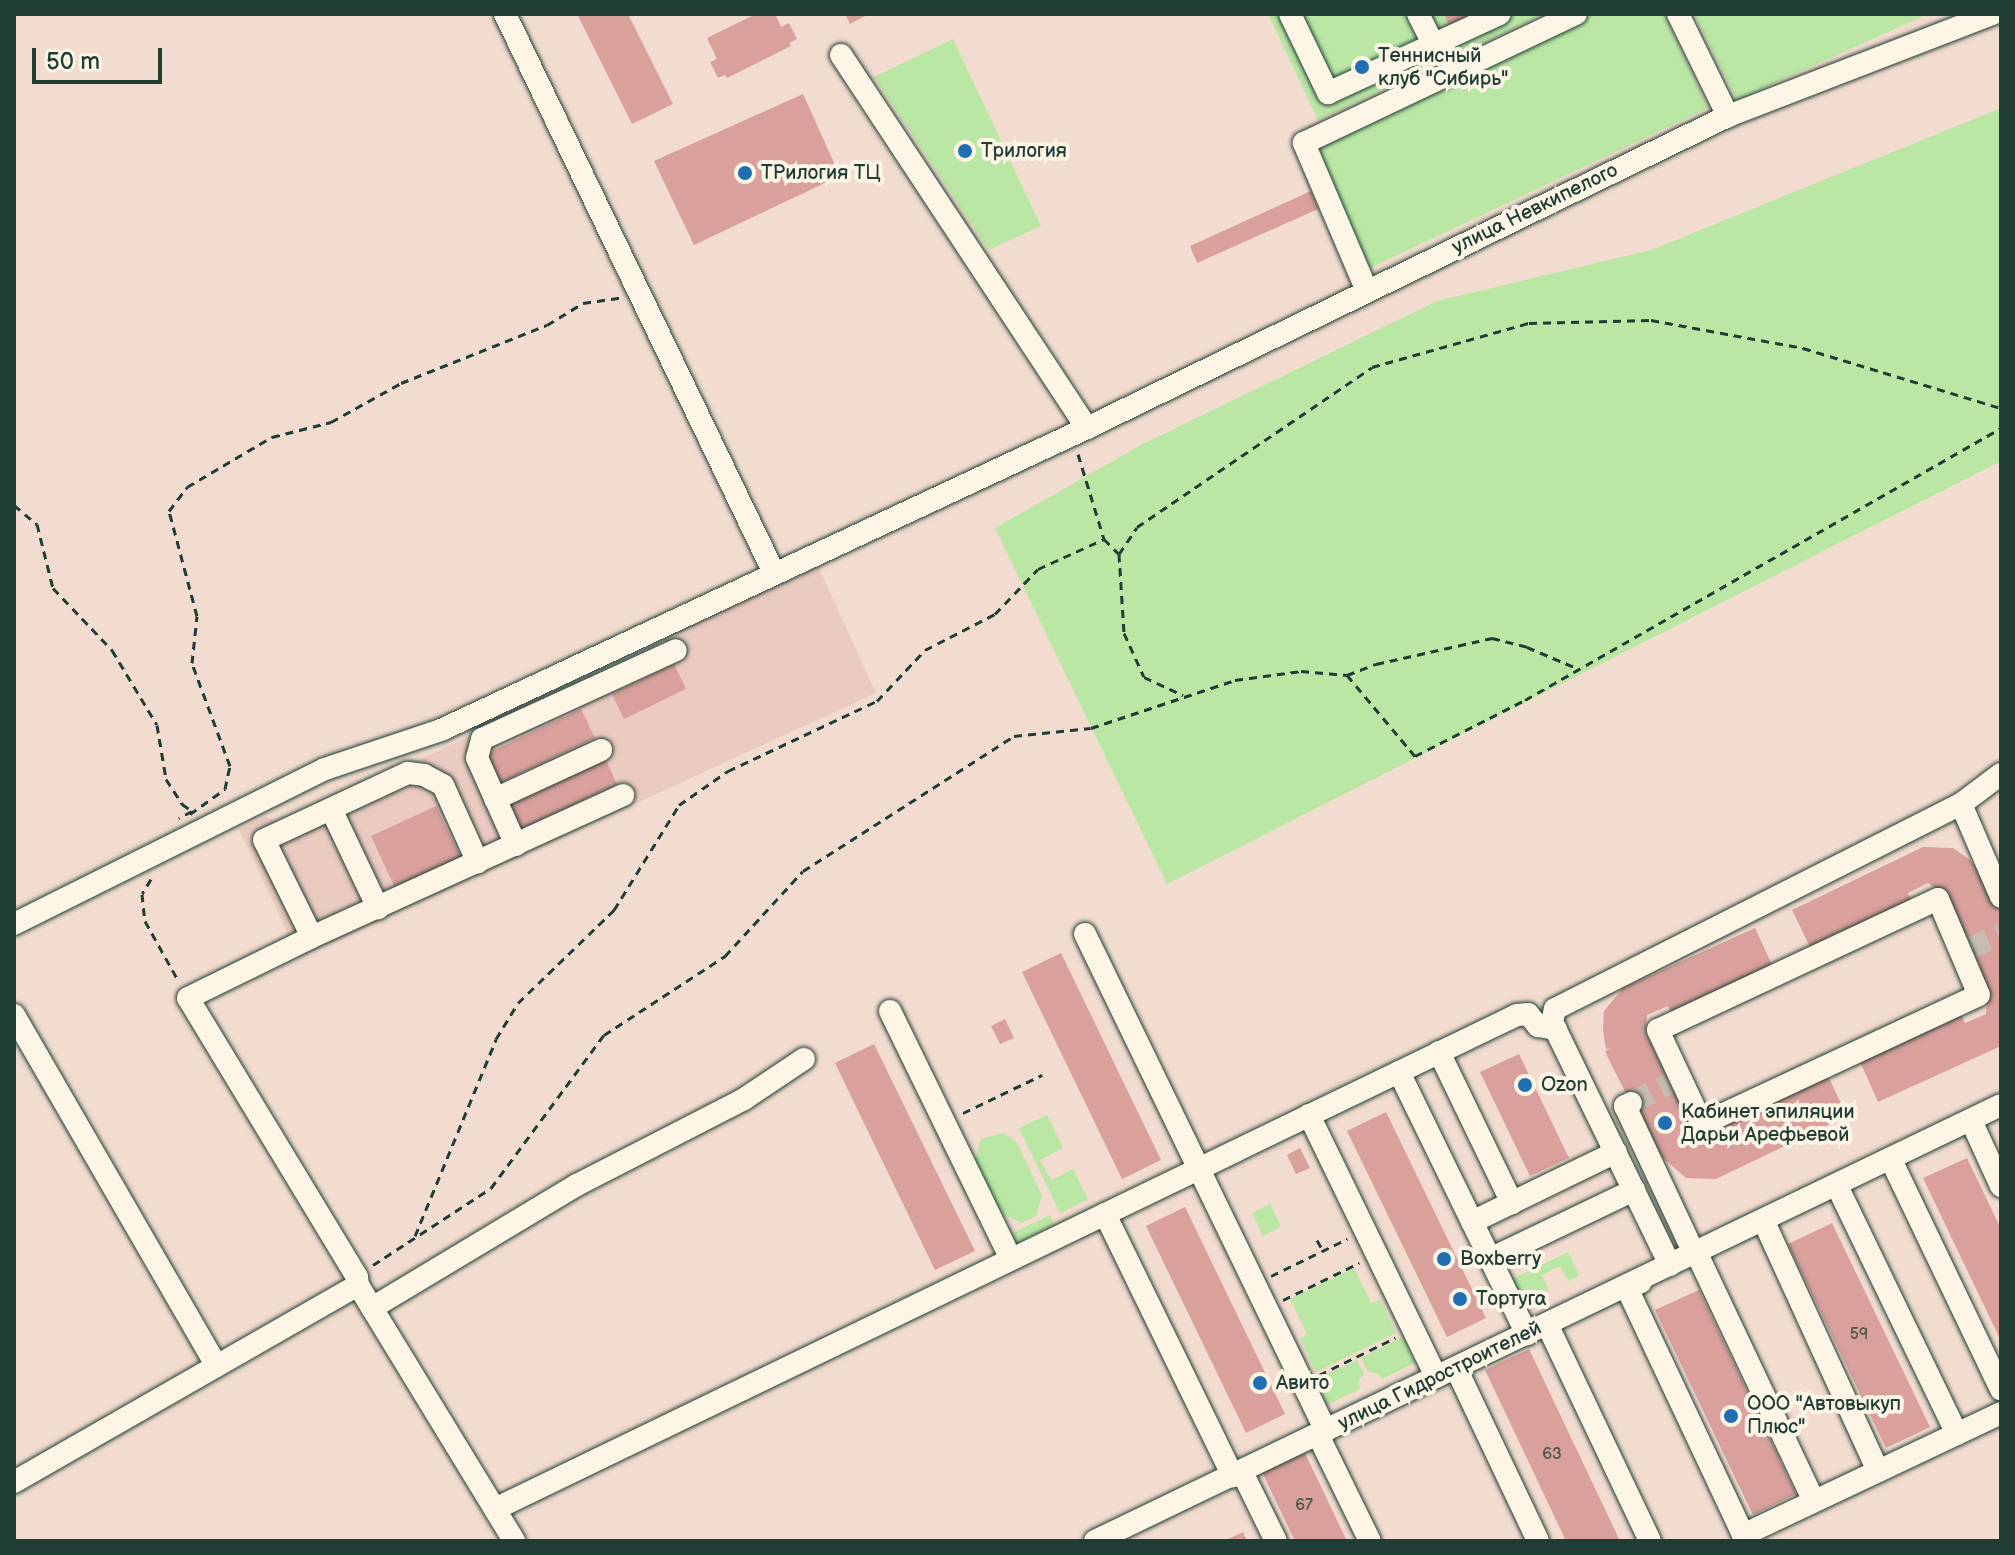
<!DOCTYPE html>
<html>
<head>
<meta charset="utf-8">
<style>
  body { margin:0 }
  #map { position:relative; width:2015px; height:1555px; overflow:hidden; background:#f2dccf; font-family:"Balsamiq Sans",sans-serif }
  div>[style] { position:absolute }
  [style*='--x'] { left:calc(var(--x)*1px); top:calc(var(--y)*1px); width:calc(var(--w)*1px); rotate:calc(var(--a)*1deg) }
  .built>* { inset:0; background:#ebcac0 }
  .green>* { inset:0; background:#bbe7a5 }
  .building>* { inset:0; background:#daa09c }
  .minor-tunnel>* { height:22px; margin-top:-11px; transform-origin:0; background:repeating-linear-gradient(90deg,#c8bcb0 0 22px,transparent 0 33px) }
  .path>* { height:3px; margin-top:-1.5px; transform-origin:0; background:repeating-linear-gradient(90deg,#1f3d34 0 8px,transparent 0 14px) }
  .roads { filter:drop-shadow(0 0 2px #1f3d34) drop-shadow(0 0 2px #1f3d34) }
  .minor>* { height:22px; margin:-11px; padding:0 11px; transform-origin:11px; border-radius:11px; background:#fcf5e5 }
  .dots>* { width:22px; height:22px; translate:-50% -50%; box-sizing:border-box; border:4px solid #fcf5e5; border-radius:50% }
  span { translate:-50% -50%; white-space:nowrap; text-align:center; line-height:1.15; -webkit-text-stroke:8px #fcf5e5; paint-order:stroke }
  .number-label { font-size:16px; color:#4e564e }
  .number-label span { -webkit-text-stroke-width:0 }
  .poi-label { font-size:20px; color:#1f3d34 }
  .left { translate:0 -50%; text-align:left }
  .street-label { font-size:20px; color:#1f3d34 }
  .frame { position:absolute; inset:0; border:16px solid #1f3d34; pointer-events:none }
  .scale { position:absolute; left:32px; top:48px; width:130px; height:36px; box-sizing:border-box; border:4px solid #1f3d34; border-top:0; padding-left:10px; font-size:24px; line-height:28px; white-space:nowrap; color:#1f3d34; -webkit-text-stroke:6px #fcf5e5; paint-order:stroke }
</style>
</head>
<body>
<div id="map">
  <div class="built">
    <div style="clip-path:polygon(818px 566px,876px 693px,299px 958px,239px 829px,265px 817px,281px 823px,678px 641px,674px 632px)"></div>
  </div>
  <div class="green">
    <div style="clip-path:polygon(1268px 14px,1544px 14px,1318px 120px)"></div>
    <div style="clip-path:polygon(1594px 14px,1664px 14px,1708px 108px,1370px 268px,1313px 147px)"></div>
    <div style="clip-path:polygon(1694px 14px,1928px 14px,1737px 100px)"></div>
    <div style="clip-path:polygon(953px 39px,1041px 226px,989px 250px,874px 77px)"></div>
    <div style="clip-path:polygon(2001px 108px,2001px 461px,1167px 884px,995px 528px,1143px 444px,1437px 301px,1651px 250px)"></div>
    <div style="clip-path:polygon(1047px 1115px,1063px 1148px,1040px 1160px,1051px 1180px,1073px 1169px,1088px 1199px,1060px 1213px,1019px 1128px)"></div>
    <div style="clip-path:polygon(1003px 1133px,1016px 1141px,1042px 1195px,1036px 1216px,1022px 1223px,1002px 1214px,975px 1160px,981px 1139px)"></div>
    <div style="clip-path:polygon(1270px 1204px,1281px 1227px,1263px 1236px,1252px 1213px)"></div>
    <div style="clip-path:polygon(1050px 1215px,1054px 1225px,1014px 1245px,1009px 1235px)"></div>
    <div style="clip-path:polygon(1568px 1252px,1579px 1276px,1568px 1281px,1560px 1266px,1542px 1275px,1549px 1290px,1522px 1303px,1510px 1280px)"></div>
    <div style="clip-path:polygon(1354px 1268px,1371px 1303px,1380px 1300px,1396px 1333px,1316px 1372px,1300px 1338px,1307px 1334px,1290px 1299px)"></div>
    <div style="clip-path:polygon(1403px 1337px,1415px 1363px,1382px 1379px,1377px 1373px,1368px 1372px,1361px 1358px)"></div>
    <div style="clip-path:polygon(1357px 1360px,1364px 1374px,1359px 1380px,1360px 1389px,1327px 1405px,1315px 1380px)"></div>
  </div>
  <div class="building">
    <div style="clip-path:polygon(577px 14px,628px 14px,673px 104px,632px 124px)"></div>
    <div style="clip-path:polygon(756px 14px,775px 14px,781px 27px,789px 23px,797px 39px,789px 43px,791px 46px,727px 78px,725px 75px,718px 78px,710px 62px,717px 59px,707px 38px)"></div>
    <div style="clip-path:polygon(845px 14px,869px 14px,850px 24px)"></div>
    <div style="clip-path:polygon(1444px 14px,1477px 14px,1450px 27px)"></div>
    <div style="clip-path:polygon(803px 94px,835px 165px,827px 182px,694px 245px,654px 161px)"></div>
    <div style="clip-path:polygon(1311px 191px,1318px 209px,1197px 263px,1190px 246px)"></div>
    <div style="clip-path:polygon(674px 664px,686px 689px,624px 719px,612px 694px)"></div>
    <div style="clip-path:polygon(581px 709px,595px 738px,498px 784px,484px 755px)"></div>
    <div style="clip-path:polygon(604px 756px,617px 784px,520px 830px,507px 801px)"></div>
    <div style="clip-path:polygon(436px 806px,461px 858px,395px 888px,371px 836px)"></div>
    <div style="clip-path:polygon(1923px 847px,1953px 848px,1969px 859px,1981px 874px,1977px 877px,1983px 874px,2001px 914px,2001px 1046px,1878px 1102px,1859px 1059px,1960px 1012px,1965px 1023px,1986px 1014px,1987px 995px,1944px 894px,1928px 883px,1908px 893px,1913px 904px,1813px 953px,1792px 910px)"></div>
    <div style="clip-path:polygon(1755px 928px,1775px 971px,1673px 1017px,1668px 1006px,1647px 1015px,1646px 1034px,1695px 1132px,1711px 1143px,1731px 1133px,1726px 1122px,1827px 1074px,1847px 1116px,1716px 1179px,1686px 1178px,1656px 1152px,1611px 1064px,1605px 1051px,1612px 1048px,1606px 1049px,1603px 1031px,1604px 1011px,1623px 988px)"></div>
    <div style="clip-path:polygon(1061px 953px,1161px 1160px,1122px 1179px,1022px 972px)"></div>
    <div style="clip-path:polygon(1005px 1019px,1014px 1038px,1000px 1044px,991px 1026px)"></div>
    <div style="clip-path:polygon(874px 1044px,975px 1251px,935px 1270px,835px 1063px)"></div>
    <div style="clip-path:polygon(1519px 1054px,1569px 1158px,1530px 1176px,1480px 1072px)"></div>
    <div style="clip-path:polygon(1386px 1112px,1486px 1318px,1447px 1337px,1347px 1131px)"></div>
    <div style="clip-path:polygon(1300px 1148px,1310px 1168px,1296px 1174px,1287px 1155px)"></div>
    <div style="clip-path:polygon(1967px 1158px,2001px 1229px,2001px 1341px,1923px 1178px)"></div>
    <div style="clip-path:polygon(1185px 1207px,1285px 1414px,1246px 1433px,1146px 1226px)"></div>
    <div style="clip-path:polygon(1832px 1223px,1930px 1427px,1886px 1448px,1788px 1244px)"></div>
    <div style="clip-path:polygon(1699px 1290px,1796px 1494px,1753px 1515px,1655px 1310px)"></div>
    <div style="clip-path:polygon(1529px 1349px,1620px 1541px,1566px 1541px,1485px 1370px)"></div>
    <div style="clip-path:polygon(1304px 1451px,1347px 1541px,1295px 1541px,1262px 1472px)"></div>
    <div style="clip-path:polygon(1243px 1532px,1247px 1541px,1224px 1541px)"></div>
  </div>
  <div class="minor-tunnel">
    <div style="--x:1968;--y:949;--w:36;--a:-24"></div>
    <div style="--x:1631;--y:1103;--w:44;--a:-27.1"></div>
  </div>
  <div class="path">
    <div style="--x:1078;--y:454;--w:89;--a:73"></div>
    <div style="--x:1104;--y:539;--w:21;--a:45"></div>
    <div style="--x:1119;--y:554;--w:79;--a:86.4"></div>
    <div style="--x:1124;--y:633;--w:48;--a:65.6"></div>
    <div style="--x:1144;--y:677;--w:43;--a:24.8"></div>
    <div style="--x:14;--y:505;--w:30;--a:40"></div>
    <div style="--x:37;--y:524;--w:66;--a:76"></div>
    <div style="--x:53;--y:588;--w:86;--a:46.4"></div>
    <div style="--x:112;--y:650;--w:87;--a:59"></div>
    <div style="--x:157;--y:725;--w:55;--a:80.5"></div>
    <div style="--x:166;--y:779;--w:30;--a:57"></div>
    <div style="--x:182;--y:804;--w:12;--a:35"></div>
    <div style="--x:192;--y:811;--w:15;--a:152"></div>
    <div style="--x:1119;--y:554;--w:32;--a:-56"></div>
    <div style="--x:1137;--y:527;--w:284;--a:-34.2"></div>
    <div style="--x:1372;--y:367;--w:163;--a:-15.7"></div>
    <div style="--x:1529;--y:323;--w:122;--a:-1.4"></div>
    <div style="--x:1651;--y:320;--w:155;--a:10.4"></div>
    <div style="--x:1803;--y:348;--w:207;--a:16.9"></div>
    <div style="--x:1347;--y:675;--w:31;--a:-21"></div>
    <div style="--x:1376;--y:664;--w:119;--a:-12.6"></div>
    <div style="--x:1492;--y:638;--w:36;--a:14"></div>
    <div style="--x:1527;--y:647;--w:56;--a:22.9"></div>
    <div style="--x:190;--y:814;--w:43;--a:-35.5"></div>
    <div style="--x:225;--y:789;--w:24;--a:-78"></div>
    <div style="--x:230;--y:766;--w:110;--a:-110.3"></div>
    <div style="--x:192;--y:663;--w:47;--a:-83.9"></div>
    <div style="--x:197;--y:616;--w:109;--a:-104.9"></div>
    <div style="--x:169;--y:511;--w:30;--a:-53"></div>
    <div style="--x:187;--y:487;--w:99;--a:-30.5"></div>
    <div style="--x:272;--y:437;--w:61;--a:-14.3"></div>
    <div style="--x:331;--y:422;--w:80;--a:-29.1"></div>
    <div style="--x:401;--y:383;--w:157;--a:-21.7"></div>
    <div style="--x:547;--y:325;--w:42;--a:-31.4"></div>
    <div style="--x:583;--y:303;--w:37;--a:-8"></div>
    <div style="--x:151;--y:879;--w:17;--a:121"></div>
    <div style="--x:142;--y:894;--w:27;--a:84"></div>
    <div style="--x:145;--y:921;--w:68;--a:60.8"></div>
    <div style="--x:963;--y:1113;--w:88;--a:-25.7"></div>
    <div style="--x:415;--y:1236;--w:213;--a:-67.6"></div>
    <div style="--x:496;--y:1039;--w:42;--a:-58.6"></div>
    <div style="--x:518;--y:1003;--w:134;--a:-44.1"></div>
    <div style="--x:614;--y:910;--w:123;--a:-58.2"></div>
    <div style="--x:679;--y:805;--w:60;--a:-34.8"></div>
    <div style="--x:728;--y:771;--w:165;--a:-25.2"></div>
    <div style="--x:877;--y:701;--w:70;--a:-46.7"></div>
    <div style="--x:925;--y:650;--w:79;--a:-27.2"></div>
    <div style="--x:995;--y:614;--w:62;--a:-46.3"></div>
    <div style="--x:1038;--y:569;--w:72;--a:-24.4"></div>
    <div style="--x:1317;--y:1240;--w:13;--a:61"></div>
    <div style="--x:373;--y:1265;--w:141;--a:-33.1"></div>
    <div style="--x:491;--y:1188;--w:190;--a:-53.6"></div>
    <div style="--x:604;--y:1035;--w:145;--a:-33.1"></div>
    <div style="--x:725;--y:956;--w:115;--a:-47.5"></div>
    <div style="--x:803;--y:871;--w:250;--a:-32.6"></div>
    <div style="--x:1014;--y:736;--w:77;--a:-5.9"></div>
    <div style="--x:1091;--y:728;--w:152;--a:-18.4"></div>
    <div style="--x:1235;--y:680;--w:67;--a:-7.8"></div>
    <div style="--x:1301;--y:671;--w:46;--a:5"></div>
    <div style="--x:1347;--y:675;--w:106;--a:50"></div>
    <div style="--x:1415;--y:756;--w:123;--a:-27"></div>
    <div style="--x:1525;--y:700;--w:548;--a:-29.74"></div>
    <div style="--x:1271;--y:1276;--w:85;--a:-26"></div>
    <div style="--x:1283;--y:1300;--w:85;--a:-26"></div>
    <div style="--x:1319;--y:1375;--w:85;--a:-26"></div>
  </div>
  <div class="roads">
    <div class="minor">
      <div style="--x:505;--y:14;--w:620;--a:64.3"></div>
      <div style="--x:1290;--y:14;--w:88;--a:64.3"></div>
      <div style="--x:1328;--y:93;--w:189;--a:-24.7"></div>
      <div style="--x:1418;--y:14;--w:35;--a:63"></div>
      <div style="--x:1678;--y:14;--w:114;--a:63.9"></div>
      <div style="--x:841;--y:55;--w:447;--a:56.6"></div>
      <div style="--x:1367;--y:291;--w:161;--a:-113.1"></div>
      <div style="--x:1304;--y:143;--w:301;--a:-25.4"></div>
      <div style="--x:495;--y:799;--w:117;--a:-24.8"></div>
      <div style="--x:1961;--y:804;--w:101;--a:66.7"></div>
      <div style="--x:331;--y:809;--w:110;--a:64.6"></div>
      <div style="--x:516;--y:845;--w:95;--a:-114.1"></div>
      <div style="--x:477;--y:758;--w:20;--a:-75"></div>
      <div style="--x:482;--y:739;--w:213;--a:-24.6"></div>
      <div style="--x:1938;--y:899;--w:104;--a:66.9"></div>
      <div style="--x:1979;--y:995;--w:306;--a:155"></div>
      <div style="--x:1702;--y:1124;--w:104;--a:-115.1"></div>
      <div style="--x:1658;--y:1030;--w:309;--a:-25.1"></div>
      <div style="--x:14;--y:924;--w:347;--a:-26.5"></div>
      <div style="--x:325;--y:769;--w:122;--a:-18.6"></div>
      <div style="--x:441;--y:730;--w:713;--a:-25.06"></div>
      <div style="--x:1087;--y:428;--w:713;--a:-25.95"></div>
      <div style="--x:1728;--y:116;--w:284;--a:-21.1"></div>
      <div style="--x:1085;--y:934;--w:552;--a:64.13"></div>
      <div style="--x:312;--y:937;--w:342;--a:-24.5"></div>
      <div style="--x:890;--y:1011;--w:276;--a:64"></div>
      <div style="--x:14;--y:1015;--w:405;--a:60"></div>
      <div style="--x:1439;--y:1052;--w:168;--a:64.2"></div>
      <div style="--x:1399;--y:1072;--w:292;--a:64"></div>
      <div style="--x:1631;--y:1103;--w:7;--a:153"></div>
      <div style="--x:1625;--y:1106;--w:162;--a:64.9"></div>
      <div style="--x:1309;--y:1115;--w:291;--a:64.1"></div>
      <div style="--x:1974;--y:1127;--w:65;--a:65.4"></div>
      <div style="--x:1893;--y:1164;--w:250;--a:64.4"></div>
      <div style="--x:1839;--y:1190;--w:271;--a:64.2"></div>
      <div style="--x:1105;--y:1214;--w:292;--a:64"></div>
      <div style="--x:1472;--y:1222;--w:160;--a:-25.9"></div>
      <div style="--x:1765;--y:1224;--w:272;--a:65.4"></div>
      <div style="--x:1698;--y:1256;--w:271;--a:64.7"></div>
      <div style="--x:1490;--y:1259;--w:160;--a:-25.6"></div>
      <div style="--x:1670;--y:1265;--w:270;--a:-115.9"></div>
      <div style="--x:1552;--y:1022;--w:13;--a:-77"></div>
      <div style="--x:1555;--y:1009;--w:455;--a:-26.8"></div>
      <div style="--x:1961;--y:804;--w:50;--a:-36.9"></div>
      <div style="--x:1641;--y:1282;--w:15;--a:157"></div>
      <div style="--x:1627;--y:1288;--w:273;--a:64.8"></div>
      <div style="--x:1743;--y:1535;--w:285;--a:-25.3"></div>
      <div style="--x:358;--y:1285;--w:8;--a:-97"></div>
      <div style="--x:357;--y:1277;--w:326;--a:-121.2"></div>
      <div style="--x:188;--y:998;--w:138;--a:-26.2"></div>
      <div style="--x:312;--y:937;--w:108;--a:-116.3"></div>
      <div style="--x:264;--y:840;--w:159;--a:-25"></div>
      <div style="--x:408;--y:773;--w:16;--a:7"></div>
      <div style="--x:424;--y:775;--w:21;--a:28"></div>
      <div style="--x:443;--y:785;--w:85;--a:65.8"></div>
      <div style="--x:372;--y:1308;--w:239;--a:-31"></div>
      <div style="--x:577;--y:1185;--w:188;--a:-27.2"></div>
      <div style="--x:744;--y:1099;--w:72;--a:-33.7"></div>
      <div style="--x:1547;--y:1324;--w:240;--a:64.6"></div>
      <div style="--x:1456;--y:1368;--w:191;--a:64.6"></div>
      <div style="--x:1318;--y:1435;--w:118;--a:63.9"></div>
      <div style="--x:1242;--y:1472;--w:77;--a:63.8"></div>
      <div style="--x:14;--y:1482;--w:396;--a:-29.8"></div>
      <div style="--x:358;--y:1285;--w:300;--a:58.6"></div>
      <div style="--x:495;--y:1509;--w:1135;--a:-25.8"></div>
      <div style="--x:1517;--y:1015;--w:11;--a:-5"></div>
      <div style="--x:1528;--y:1014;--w:16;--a:50"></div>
      <div style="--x:1538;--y:1026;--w:18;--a:9"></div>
      <div style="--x:1095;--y:1541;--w:1005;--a:-25.7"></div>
    </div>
  </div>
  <div class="dots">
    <div style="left:1362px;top:67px;background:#1f6fb2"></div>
    <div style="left:965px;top:151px;background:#1f6fb2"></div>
    <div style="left:745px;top:173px;background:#1f6fb2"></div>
    <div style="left:1525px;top:1085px;background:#1f6fb2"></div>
    <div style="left:1665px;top:1123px;background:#1f6fb2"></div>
    <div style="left:1444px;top:1259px;background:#1f6fb2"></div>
    <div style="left:1460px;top:1299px;background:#1f6fb2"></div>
    <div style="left:1260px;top:1383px;background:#1f6fb2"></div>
    <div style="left:1731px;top:1416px;background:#1f6fb2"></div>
  </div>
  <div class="number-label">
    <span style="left:1859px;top:1335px">59</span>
    <span style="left:1552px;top:1455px">63</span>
    <span style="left:1304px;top:1506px">67</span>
  </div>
  <div class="poi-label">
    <span class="left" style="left:1378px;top:68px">Теннисный<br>клуб "Сибирь"</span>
    <span class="left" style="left:981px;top:151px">Трилогия</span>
    <span class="left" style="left:761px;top:173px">ТРилогия ТЦ</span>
    <span class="left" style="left:1541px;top:1085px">Ozon</span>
    <span class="left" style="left:1681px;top:1124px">Кабинет эпиляции<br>Дарьи Арефьевой</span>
    <span class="left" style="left:1460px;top:1259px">Boxberry</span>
    <span class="left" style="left:1476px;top:1299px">Тортуга</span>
    <span class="left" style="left:1276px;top:1383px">Авито</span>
    <span class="left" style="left:1747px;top:1416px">ООО "Автовыкуп<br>Плюс"</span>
  </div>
  <div class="street-label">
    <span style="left:1535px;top:209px;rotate:-26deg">улица Невкипелого</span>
    <span style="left:1440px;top:1376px;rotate:-26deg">улица Гидростроителей</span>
  </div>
  <div class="frame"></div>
  <div class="scale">50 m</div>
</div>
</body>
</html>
